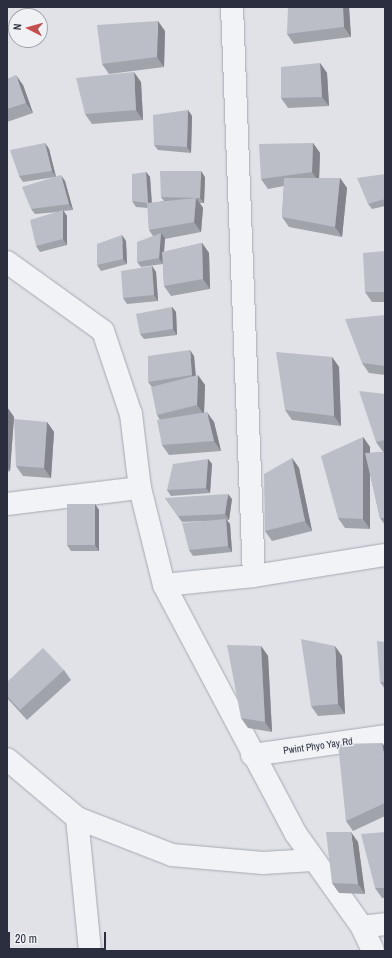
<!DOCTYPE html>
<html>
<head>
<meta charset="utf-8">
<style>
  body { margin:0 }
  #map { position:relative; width:392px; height:958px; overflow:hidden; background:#e0e2e8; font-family:"Archivo Narrow",sans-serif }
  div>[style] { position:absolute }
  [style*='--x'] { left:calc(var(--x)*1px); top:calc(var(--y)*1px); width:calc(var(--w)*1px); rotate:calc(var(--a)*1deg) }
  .roads { filter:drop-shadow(0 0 1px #a6a8b2) drop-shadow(0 0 1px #a6a8b2) }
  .minor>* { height:22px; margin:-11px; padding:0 11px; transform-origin:11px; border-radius:11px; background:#f2f3f6 }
  .wall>* { inset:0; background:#a1a3ab }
  .shaded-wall>* { inset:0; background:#83848b }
  .building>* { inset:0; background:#bbbdc7 }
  span { translate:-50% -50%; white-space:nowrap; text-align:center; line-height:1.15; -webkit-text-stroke:3px #eff1f5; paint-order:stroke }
  .street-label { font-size:10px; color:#2a2e3e }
  .frame { position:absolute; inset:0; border:8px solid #2a2e3e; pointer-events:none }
  .north { position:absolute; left:8px; top:8px; width:40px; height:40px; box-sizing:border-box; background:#eff1f5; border:1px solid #a0a3ac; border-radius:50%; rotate:276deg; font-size:11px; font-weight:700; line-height:16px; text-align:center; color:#2a2e3e }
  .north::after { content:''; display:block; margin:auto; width:14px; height:18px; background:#c3504f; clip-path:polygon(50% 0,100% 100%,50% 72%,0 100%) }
  .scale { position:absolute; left:8px; top:932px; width:98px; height:18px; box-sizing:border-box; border:2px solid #2a2e3e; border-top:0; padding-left:5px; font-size:12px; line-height:14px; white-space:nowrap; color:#2a2e3e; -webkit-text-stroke:3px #eff1f5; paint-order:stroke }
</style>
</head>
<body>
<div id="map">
  <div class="roads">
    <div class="minor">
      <div style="--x:232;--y:7;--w:569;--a:87.79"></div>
      <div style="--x:7;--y:262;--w:118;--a:35.7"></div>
      <div style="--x:103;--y:331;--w:88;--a:71.4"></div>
      <div style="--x:131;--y:414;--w:75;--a:83.1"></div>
      <div style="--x:140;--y:488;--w:100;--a:76.1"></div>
      <div style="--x:164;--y:585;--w:282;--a:62.1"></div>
      <div style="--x:296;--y:834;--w:114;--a:54.6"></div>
      <div style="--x:362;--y:927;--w:26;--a:65"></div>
      <div style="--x:7;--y:504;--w:134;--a:-6.9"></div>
      <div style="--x:164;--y:585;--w:90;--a:-5.7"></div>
      <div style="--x:254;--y:576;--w:133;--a:-9.1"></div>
      <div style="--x:252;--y:755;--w:134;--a:-8.1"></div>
      <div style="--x:7;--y:759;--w:92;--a:40.1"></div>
      <div style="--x:77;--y:818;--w:102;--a:21.3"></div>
      <div style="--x:172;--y:855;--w:91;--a:5"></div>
      <div style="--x:263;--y:863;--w:50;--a:-3.4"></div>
      <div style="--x:77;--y:818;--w:134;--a:84.4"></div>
      <div style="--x:362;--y:927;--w:23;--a:-7"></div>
    </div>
  </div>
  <div class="wall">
    <div style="clip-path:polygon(349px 7px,351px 37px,294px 44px,287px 34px)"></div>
    <div style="clip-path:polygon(165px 31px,164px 67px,109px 74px,102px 64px)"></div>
    <div style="clip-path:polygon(320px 63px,327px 73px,329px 106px,288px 108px,281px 98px)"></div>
    <div style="clip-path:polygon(7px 79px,23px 85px,33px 113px,7px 122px)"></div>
    <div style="clip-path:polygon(141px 82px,143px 120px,92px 124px,85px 114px)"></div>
    <div style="clip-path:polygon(188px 110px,192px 116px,191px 153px,158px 150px,154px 145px)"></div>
    <div style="clip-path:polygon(45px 143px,49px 149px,56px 177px,65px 181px,73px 210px,63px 211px,67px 216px,67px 245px,40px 252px,36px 246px,58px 212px,35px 214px,31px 209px,55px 177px,23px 182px,19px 176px)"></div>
    <div style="clip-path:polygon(313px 143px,320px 153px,319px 178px,340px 178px,347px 188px,342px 237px,289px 227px,282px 217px,284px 186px,268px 189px,261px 179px)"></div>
    <div style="clip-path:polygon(146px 172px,150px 177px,152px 203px,164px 201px,161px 197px,205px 177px,204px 203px,200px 203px,203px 208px,201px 232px,165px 239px,164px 252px,202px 243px,209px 253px,210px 289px,171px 296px,164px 286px,163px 264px,141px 267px,137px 262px,153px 236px,149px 230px,148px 208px,136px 207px,132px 201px)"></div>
    <div style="clip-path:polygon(385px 174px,385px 206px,372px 209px,368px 204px)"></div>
    <div style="clip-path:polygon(126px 241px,127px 264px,101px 271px,97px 265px)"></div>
    <div style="clip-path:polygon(385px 251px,385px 302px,372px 302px,365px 292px)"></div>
    <div style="clip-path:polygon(152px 266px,156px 272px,158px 301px,127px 304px,123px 298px)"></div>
    <div style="clip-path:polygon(172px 307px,176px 312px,177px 335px,144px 339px,140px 334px)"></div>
    <div style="clip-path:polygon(385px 315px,385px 375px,369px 373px,362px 363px)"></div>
    <div style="clip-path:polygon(194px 356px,196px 376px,205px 385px,204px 413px,214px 422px,221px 451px,169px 455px,162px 445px,160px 420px,157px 415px,152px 387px,148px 382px)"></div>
    <div style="clip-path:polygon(332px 357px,339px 367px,341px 426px,292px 420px,285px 410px)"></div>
    <div style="clip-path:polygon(385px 394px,385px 525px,380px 518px,370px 473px,370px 529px,345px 528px,338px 518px,363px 437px,370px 447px,370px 453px,383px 452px,376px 442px)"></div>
    <div style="clip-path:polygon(7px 407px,14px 417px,10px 471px,7px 472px)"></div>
    <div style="clip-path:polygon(47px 422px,54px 432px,51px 478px,23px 476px,16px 466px)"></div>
    <div style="clip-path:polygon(292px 458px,299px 468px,312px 531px,272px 541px,265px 531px)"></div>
    <div style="clip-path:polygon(208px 459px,212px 464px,210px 493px,171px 496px,167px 490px)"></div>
    <div style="clip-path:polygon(165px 498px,232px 499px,229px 520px,227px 520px,230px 524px,232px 552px,193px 556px,189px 550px,204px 521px,182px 522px)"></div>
    <div style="clip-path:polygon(95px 504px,99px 510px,99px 551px,71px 551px,67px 545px)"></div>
    <div style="clip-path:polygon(385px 642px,385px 689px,380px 682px)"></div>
    <div style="clip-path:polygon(261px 646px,268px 656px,272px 732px,248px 728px,241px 718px)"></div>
    <div style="clip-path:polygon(342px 656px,345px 714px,318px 716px,311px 706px)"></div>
    <div style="clip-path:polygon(64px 670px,71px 680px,27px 720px,7px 698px,7px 682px)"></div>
    <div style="clip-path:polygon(382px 743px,385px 747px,385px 816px,353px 831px,346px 821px)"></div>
    <div style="clip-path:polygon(385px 832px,385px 898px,382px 898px,375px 888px)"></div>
    <div style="clip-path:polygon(358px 842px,365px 894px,339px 893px,332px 883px)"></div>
  </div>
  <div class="shaded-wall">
    <div style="clip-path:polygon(343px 7px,349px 7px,351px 37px,344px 27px)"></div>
    <div style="clip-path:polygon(158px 21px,165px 31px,164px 67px,157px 57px)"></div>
    <div style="clip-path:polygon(320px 63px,327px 73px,329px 106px,322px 97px)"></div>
    <div style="clip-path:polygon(134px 72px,141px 82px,143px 120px,136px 110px)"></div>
    <div style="clip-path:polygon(16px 75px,23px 85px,33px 113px,26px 103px)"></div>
    <div style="clip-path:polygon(188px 110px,192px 116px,191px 153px,187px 147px)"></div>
    <div style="clip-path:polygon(45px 143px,49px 149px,56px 177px,52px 171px)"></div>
    <div style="clip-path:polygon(313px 143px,320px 153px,319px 182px,312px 172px)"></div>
    <div style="clip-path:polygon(201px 171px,205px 177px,204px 203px,200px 198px)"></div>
    <div style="clip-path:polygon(146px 172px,150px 177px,152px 208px,148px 203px)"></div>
    <div style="clip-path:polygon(61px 175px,65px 181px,73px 210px,69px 204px)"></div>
    <div style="clip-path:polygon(340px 178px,347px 188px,342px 237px,335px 227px)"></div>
    <div style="clip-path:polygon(196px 198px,203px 208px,201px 232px,194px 222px)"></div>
    <div style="clip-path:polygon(63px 210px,67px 216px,67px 245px,63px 239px)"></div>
    <div style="clip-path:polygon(161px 233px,165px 238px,163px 264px,159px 258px)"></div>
    <div style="clip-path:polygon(122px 235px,126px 241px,127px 264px,123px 259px)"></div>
    <div style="clip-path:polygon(202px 243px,209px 253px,210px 289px,203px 279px)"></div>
    <div style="clip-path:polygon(152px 266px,156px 272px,158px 301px,154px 295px)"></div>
    <div style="clip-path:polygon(172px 307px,176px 312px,177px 335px,173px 329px)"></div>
    <div style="clip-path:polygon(190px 350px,194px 356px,196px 381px,192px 375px)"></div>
    <div style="clip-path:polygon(332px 357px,339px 367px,341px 426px,334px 416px)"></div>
    <div style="clip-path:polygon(198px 375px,205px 385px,204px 415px,197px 405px)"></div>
    <div style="clip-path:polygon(7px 407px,14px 417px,10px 471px,7px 467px)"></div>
    <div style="clip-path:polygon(207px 412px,214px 422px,221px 451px,214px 441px)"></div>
    <div style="clip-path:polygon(47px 422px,54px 432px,51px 478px,44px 468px)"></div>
    <div style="clip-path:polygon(363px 437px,370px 447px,370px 529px,363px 519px)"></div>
    <div style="clip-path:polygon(292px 458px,299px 468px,312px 531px,305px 521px)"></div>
    <div style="clip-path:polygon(208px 459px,212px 464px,210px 493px,206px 488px)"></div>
    <div style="clip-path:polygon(228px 494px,232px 499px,229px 520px,225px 514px)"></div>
    <div style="clip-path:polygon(95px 504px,99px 510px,99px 551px,95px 545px)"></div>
    <div style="clip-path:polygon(226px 519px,230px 524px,232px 552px,228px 546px)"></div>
    <div style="clip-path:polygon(261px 646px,268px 656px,272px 732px,265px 722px)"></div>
    <div style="clip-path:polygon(335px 646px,342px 656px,345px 714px,338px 704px)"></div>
    <div style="clip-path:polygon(382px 743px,385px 747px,385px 759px)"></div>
    <div style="clip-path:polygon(351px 832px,358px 842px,365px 894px,358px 884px)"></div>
  </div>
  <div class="building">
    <div style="clip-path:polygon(288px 7px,343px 7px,344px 27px,287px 34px)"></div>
    <div style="clip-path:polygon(158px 21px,157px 57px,102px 64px,97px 25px)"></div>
    <div style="clip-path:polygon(320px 63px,322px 97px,281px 98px,281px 67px)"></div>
    <div style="clip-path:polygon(134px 72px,136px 110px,85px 114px,76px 78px)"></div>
    <div style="clip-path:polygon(16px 75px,26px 103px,7px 109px,7px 79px)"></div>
    <div style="clip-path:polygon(188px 110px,187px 147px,154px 145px,153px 115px)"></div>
    <div style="clip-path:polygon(45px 143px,52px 171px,19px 176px,10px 150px)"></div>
    <div style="clip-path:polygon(313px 143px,312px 172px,261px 179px,259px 144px)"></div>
    <div style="clip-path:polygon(160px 171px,201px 171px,200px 198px,161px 197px)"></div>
    <div style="clip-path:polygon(146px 172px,148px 203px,132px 201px,132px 174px)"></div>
    <div style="clip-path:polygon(385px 174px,385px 199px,368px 204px,357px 178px)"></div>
    <div style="clip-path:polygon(61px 175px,69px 204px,31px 209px,22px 187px)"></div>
    <div style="clip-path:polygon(284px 178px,340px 178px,335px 227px,282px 217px)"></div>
    <div style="clip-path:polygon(196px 198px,194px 222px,149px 230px,147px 203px)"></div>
    <div style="clip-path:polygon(63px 210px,63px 239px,36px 246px,30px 220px)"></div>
    <div style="clip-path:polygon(161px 233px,159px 258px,137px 262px,137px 242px)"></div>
    <div style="clip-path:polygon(122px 235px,123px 259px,97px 265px,97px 244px)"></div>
    <div style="clip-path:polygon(202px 243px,203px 279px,164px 286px,162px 252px)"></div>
    <div style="clip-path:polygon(385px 251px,385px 292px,365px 292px,363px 253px)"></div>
    <div style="clip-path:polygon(152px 266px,154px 295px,123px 298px,121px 271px)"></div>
    <div style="clip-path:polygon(172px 307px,173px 329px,140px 334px,136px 314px)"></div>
    <div style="clip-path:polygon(385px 315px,385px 366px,362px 363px,345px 319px)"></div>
    <div style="clip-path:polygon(190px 350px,192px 375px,148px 382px,148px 356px)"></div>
    <div style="clip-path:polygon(276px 352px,332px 357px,334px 416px,285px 410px)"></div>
    <div style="clip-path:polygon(198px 375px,197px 405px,157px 415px,151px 387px)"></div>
    <div style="clip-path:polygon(359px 391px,385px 394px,385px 440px,376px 442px)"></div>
    <div style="clip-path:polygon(207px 412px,214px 441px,162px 445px,157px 420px)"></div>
    <div style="clip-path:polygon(14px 419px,47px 422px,44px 468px,16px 466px)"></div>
    <div style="clip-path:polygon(363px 437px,363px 519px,338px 518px,321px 456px)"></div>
    <div style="clip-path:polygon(385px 452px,385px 518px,380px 518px,365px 453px)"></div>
    <div style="clip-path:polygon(292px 458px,305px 521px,265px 531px,264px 474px)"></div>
    <div style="clip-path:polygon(208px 459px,206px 488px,167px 490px,173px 464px)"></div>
    <div style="clip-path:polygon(228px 494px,225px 514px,178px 516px,165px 498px)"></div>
    <div style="clip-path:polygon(67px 504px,95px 504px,95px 545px,67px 545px)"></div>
    <div style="clip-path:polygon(226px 519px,228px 546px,189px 550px,182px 523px)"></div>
    <div style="clip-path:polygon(301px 639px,335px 646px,338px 704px,311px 706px)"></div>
    <div style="clip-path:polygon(377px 641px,385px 642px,385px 682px,380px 682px)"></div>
    <div style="clip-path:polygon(227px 645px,261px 646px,265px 722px,241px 718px)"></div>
    <div style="clip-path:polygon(43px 648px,64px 670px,20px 710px,7px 696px,7px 682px)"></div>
    <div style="clip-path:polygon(382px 743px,385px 759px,385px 803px,346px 821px,338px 744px)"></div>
    <div style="clip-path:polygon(326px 832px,351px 832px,358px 884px,332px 883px)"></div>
    <div style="clip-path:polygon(385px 832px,385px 888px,375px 888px,361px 834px)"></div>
  </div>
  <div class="street-label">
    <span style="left:318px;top:746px;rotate:-8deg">Pwint Phyo Yay Rd</span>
  </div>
  <div class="frame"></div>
  <div class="north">N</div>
  <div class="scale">20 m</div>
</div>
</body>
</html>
